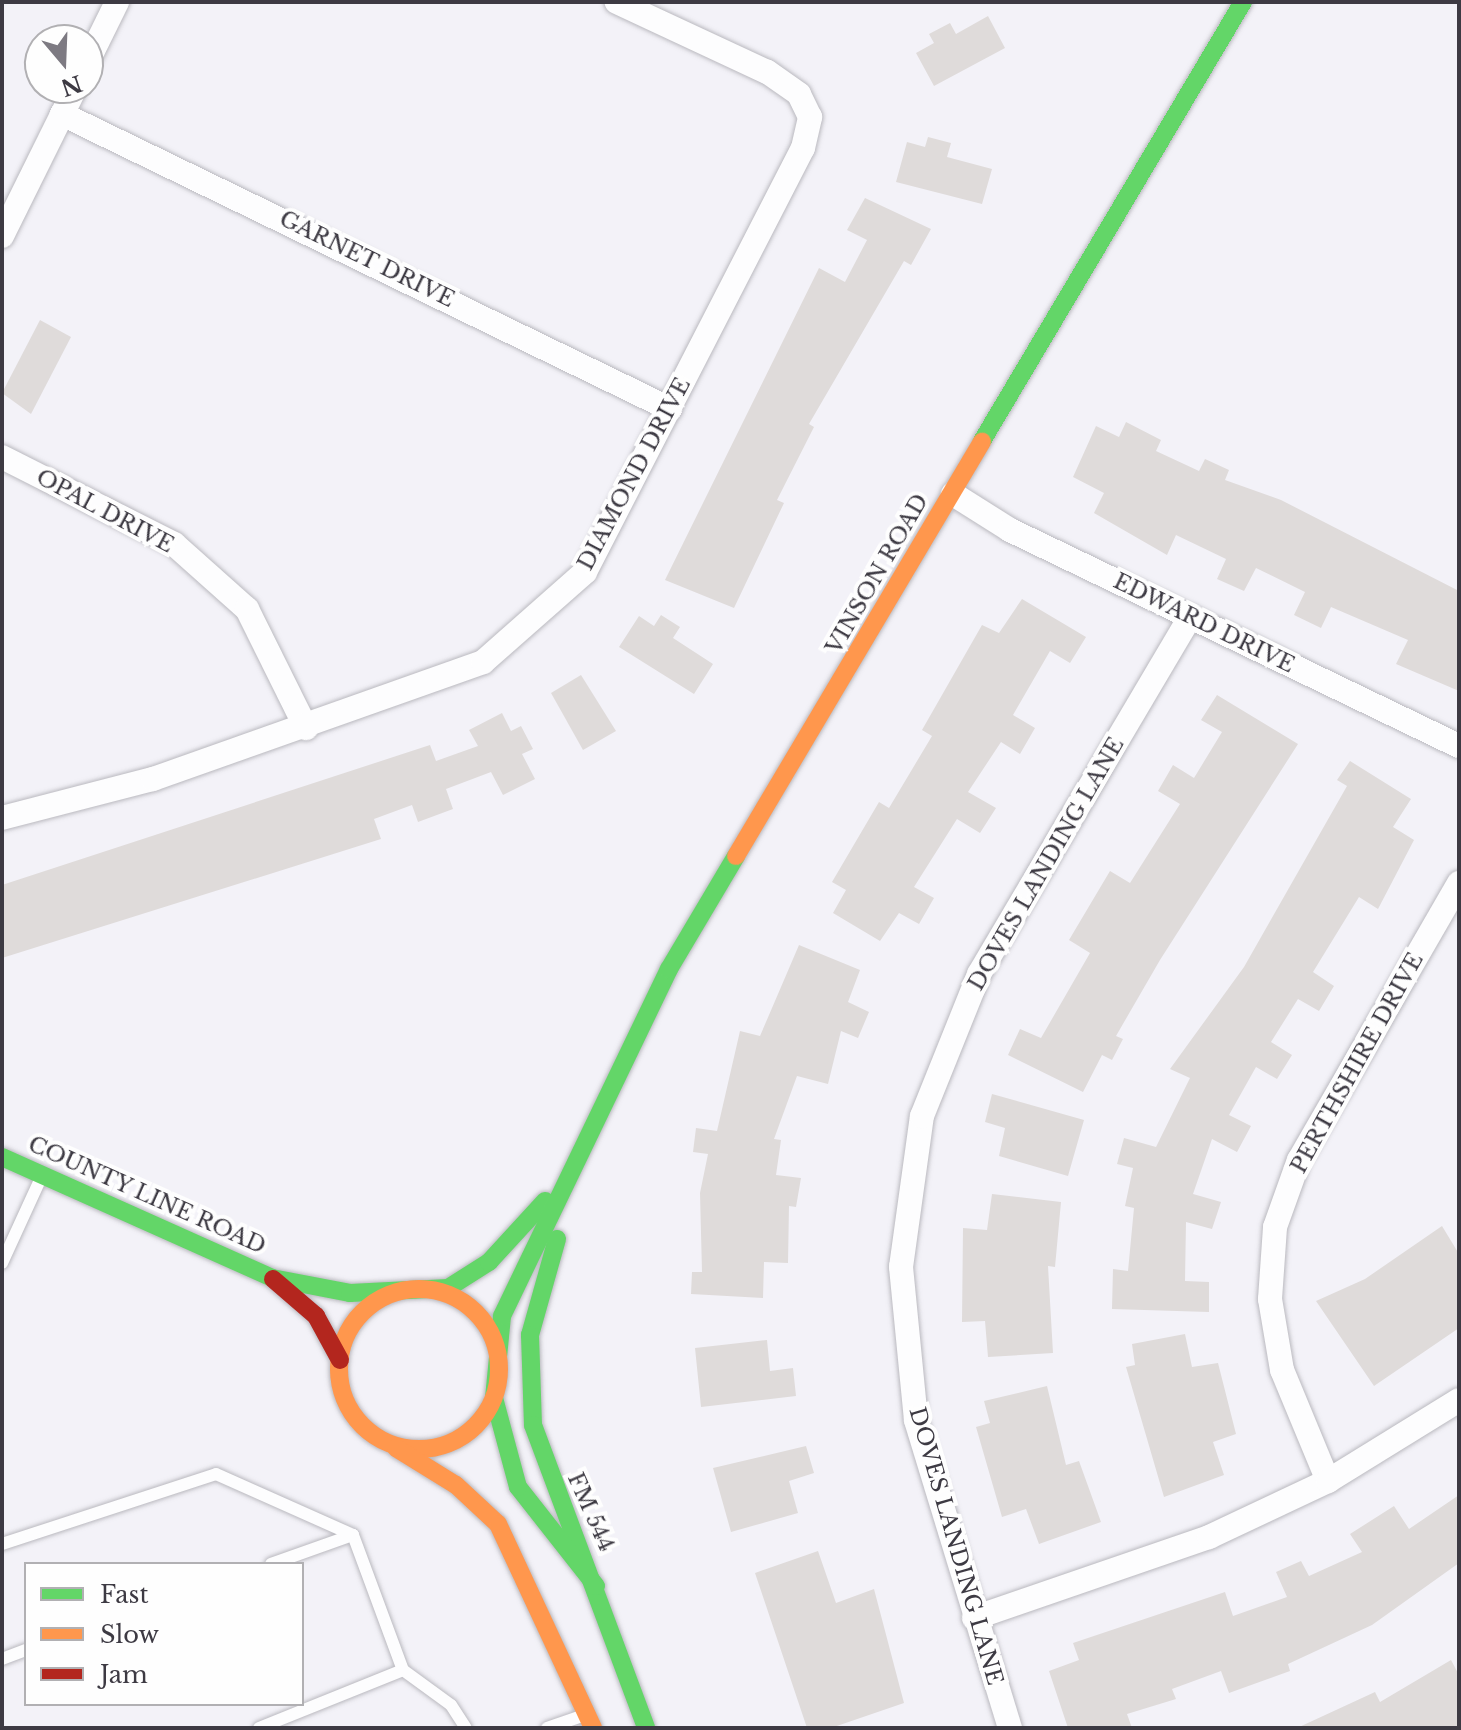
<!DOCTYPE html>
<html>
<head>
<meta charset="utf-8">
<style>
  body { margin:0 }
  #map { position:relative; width:1461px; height:1730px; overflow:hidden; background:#f3f2f8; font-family:"Libre Baskerville",serif }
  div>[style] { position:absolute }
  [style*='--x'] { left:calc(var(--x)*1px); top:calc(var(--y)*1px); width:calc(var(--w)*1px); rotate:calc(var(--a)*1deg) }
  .building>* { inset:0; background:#dfdbda }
  .roads { filter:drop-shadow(0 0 2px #bab9bf) drop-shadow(0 0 2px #bab9bf) }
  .lane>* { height:12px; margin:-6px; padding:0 6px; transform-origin:6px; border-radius:6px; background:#fdfdfe }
  .street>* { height:24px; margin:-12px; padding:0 12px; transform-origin:12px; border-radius:12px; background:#fdfdfe }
  .fast>* { height:18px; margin:-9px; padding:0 9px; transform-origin:9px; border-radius:9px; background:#63d668 }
  .slow>* { height:18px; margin:-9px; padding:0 9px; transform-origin:9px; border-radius:9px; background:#ff974d }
  .slow>.ring { margin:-9px; padding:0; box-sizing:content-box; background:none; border:18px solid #ff974d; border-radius:50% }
  .jam>* { height:18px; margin:-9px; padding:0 9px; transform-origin:9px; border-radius:9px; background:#b3261e }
  span { translate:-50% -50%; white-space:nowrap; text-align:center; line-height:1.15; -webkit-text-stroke:8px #fefefe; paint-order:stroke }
  .street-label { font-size:22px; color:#3d3a43 }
  .frame { position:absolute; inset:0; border:4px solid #3d3a43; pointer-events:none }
  .legend { position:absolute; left:24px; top:1562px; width:280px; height:144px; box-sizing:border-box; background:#fefefe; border:2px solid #b1b0b3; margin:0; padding:10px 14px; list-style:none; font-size:24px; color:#3d3a43 }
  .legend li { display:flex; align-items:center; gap:16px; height:40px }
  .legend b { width:40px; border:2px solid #b1b0b3 }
  .north { position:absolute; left:24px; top:24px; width:80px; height:80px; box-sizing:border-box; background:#fefefe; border:2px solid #b1b0b3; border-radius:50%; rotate:161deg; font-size:22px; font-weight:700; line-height:32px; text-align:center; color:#3d3a43 }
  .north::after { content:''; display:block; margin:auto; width:28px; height:36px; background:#7d7a82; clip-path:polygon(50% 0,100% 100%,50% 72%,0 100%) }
</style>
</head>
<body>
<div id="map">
  <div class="building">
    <div style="clip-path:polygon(988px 16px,1005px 48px,934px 86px,916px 53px,934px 43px,929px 34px,950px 23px,956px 34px)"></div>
    <div style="clip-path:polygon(928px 137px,951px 143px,947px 157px,992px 169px,982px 204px,896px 182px,907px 142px,925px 147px)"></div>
    <div style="clip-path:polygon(865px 198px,931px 229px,911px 265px,904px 261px,809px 424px,814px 427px,777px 500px,784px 503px,734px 608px,665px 580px,819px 268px,845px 282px,867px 240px,847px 230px)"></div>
    <div style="clip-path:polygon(40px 320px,71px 337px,31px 414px,2px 393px)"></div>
    <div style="clip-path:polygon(1126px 422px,1161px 440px,1156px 451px,1199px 471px,1205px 459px,1229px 470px,1225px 480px,1281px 500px,1459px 591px,1459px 691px,1396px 664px,1408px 640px,1331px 607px,1321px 628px,1294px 615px,1305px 592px,1256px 568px,1244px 591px,1217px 579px,1226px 559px,1176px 535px,1167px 555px,1094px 513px,1104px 493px,1073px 477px,1096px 426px,1119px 437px)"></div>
    <div style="clip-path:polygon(1022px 599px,1086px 637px,1070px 663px,1050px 651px,1013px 715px,1035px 728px,1020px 754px,1001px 742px,968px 792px,996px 808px,980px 833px,957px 819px,914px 887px,934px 898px,919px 924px,899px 913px,880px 941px,833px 913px,846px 890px,832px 882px,879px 802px,889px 808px,932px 736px,922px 730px,982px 625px,999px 633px)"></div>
    <div style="clip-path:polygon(661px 615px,680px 627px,673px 638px,713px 664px,694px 694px,619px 647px,639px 616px,654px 626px)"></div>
    <div style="clip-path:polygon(581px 675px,616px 731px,583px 750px,551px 693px)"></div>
    <div style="clip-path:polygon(1217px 695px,1298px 744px,1160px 960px,1116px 1036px,1123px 1039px,1112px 1060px,1102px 1055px,1083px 1092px,1008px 1055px,1020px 1029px,1041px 1038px,1090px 953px,1069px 940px,1110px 871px,1130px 883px,1180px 804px,1158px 791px,1173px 765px,1194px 778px,1222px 732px,1201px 720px)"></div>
    <div style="clip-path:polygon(502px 713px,511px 731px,521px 726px,533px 749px,522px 754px,535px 779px,503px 795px,491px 772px,446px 789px,453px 809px,418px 822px,412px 805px,374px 819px,381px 839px,2px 958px,2px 885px,430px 745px,436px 761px,478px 746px,469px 730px)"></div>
    <div style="clip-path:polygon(1350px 761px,1411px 799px,1393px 827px,1414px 840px,1378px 909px,1359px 897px,1313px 972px,1334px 986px,1319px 1011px,1298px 999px,1271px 1042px,1292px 1055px,1277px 1079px,1256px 1067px,1229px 1115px,1251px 1126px,1237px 1152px,1212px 1139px,1193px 1194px,1221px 1202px,1212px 1229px,1186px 1222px,1185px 1281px,1209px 1282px,1209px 1312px,1112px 1309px,1113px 1269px,1128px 1271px,1134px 1208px,1125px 1206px,1133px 1168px,1117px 1164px,1124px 1138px,1156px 1147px,1190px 1078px,1170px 1069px,1244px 967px,1347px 786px,1337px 780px)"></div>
    <div style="clip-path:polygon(799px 945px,860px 970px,848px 1002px,869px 1012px,858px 1038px,841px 1031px,828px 1084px,797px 1076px,774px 1139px,781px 1140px,776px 1175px,801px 1178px,796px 1207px,789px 1206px,788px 1263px,764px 1262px,763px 1298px,691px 1294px,692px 1272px,702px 1272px,700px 1193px,708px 1154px,693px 1152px,696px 1128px,717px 1131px,740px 1031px,760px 1036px)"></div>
    <div style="clip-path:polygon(992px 1094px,1084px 1120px,1068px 1176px,999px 1156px,1005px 1128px,985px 1122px)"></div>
    <div style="clip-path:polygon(992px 1194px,1061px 1202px,1055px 1267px,1048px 1266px,1053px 1353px,988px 1357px,985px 1321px,962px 1322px,963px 1228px,987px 1230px)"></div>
    <div style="clip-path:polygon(1442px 1226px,1459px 1254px,1459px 1328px,1374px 1386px,1316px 1301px,1365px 1279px)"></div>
    <div style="clip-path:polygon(1185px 1334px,1192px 1367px,1218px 1363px,1236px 1434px,1213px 1442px,1224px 1475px,1164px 1497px,1126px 1367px,1135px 1365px,1132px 1344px)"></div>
    <div style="clip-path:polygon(767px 1340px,770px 1371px,793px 1368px,796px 1396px,701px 1407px,695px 1348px)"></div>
    <div style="clip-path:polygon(1047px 1386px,1066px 1465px,1079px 1461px,1101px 1522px,1039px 1544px,1026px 1509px,1002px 1517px,976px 1427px,990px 1423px,984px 1401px)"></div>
    <div style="clip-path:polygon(806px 1446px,814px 1473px,789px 1481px,798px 1513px,731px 1532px,713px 1468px)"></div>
    <div style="clip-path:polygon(1459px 1495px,1459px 1563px,1372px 1625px,1288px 1664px,1290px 1671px,1229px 1693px,1221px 1671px,1172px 1689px,1176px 1699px,1127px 1714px,1132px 1728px,1068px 1728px,1049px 1671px,1079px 1660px,1073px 1643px,1225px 1592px,1233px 1616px,1287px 1597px,1276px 1572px,1301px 1561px,1309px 1576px,1362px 1552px,1350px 1534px,1394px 1506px,1409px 1529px)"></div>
    <div style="clip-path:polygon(818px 1551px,836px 1603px,874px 1589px,904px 1703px,831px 1728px,807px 1728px,755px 1573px)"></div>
    <div style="clip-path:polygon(1451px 1660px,1459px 1675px,1459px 1728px,1297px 1728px,1375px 1692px,1380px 1702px)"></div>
  </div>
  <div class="roads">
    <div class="lane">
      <div style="--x:2;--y:1263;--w:94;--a:-65.4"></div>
      <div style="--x:2;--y:1544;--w:225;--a:-18.1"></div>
      <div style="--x:216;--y:1474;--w:150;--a:24"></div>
      <div style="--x:353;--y:1535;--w:144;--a:69.7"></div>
      <div style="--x:271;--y:1564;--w:87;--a:-19.5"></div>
      <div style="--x:2;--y:1659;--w:26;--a:-21"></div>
      <div style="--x:259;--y:1728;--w:155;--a:-21.9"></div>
      <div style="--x:403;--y:1670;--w:59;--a:36.1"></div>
      <div style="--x:451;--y:1705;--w:27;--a:57"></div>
      <div style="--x:547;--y:1728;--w:37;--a:-19"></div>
    </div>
    <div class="street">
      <div style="--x:88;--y:61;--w:66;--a:-63.8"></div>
      <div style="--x:62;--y:114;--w:676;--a:25.88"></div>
      <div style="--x:2;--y:236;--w:165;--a:-63.7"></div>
      <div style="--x:2;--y:457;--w:193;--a:26.8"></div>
      <div style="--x:174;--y:544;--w:98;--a:41.7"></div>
      <div style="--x:247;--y:609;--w:133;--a:63.6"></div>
      <div style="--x:953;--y:494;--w:67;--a:32.3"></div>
      <div style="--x:1010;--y:530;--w:498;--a:25.7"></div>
      <div style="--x:2;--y:818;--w:156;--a:-14.5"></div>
      <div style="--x:153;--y:779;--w:350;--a:-19.5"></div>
      <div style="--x:483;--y:662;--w:136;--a:-41.4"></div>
      <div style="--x:585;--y:572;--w:477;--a:-62.8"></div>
      <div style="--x:803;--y:148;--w:32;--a:-77"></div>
      <div style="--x:810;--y:117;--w:25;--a:-116"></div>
      <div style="--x:799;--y:94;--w:39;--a:-145"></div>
      <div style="--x:767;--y:72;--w:166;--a:-155"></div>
      <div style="--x:1328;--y:1481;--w:120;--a:-112.5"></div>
      <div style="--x:1282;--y:1370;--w:72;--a:-99.6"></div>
      <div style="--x:1270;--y:1299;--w:72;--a:-86"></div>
      <div style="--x:1275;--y:1227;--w:71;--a:-70.3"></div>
      <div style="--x:1299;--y:1160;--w:320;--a:-60"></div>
      <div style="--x:974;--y:1618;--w:249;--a:-19"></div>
      <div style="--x:1209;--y:1537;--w:132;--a:-25.2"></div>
      <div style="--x:1328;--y:1481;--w:154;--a:-31.7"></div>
      <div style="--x:1010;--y:1728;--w:322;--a:-107"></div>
      <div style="--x:916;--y:1420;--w:154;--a:-95.6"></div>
      <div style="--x:901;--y:1267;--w:152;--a:-82.1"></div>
      <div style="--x:922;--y:1116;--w:153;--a:-68.1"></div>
      <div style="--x:979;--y:974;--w:415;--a:-59.4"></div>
    </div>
    <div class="fast">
      <div style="--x:982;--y:441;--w:511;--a:-59.27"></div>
      <div style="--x:2;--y:1157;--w:296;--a:24.1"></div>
      <div style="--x:272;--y:1278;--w:79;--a:10.9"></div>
      <div style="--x:350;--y:1293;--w:98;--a:-2.9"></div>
      <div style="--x:448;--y:1288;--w:49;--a:-32.4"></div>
      <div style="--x:489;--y:1262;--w:83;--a:-47.4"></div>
      <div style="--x:557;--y:1239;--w:100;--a:105.7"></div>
      <div style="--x:530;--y:1335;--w:90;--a:88.1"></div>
      <div style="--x:533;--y:1425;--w:323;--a:69.5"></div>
      <div style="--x:596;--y:1586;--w:126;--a:-128.2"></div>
      <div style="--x:518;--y:1487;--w:92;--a:-105.1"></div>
      <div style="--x:494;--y:1398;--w:82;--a:-84.4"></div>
      <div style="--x:502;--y:1316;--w:385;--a:-64.3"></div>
      <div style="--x:669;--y:969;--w:131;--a:-59.3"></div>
    </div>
    <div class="slow">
      <div style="--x:736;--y:856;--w:482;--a:-59.3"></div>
      <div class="ring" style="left:339px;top:1289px;width:142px;height:142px"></div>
      <div style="--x:396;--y:1448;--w:70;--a:31.7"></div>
      <div style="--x:456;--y:1485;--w:57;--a:42.9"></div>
      <div style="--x:498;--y:1524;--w:225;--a:65"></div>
    </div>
    <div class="jam">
      <div style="--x:273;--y:1279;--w:57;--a:40.7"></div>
      <div style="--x:316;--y:1316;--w:50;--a:61.4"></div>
    </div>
  </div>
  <div class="street-label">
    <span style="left:367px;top:259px;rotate:26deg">GARNET DRIVE</span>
    <span style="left:634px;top:474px;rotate:-62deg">DIAMOND DRIVE</span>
    <span style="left:105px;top:511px;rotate:28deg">OPAL DRIVE</span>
    <span style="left:877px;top:574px;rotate:-60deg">VINSON ROAD</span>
    <span style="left:1204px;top:623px;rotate:26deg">EDWARD DRIVE</span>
    <span style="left:1046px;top:864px;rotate:-60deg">DOVES LANDING LANE</span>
    <span style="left:1357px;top:1063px;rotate:-61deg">PERTHSHIRE DRIVE</span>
    <span style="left:147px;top:1195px;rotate:24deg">COUNTY LINE ROAD</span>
    <span style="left:591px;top:1512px;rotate:66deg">FM 544</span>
    <span style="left:956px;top:1546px;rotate:74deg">DOVES LANDING LANE</span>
  </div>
  <div class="frame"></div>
  <ul class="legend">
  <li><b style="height:10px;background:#63d668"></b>Fast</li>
  <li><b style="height:10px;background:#ff974d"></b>Slow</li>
  <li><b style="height:10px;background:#b3261e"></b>Jam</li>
  </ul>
  <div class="north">N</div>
</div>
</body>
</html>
